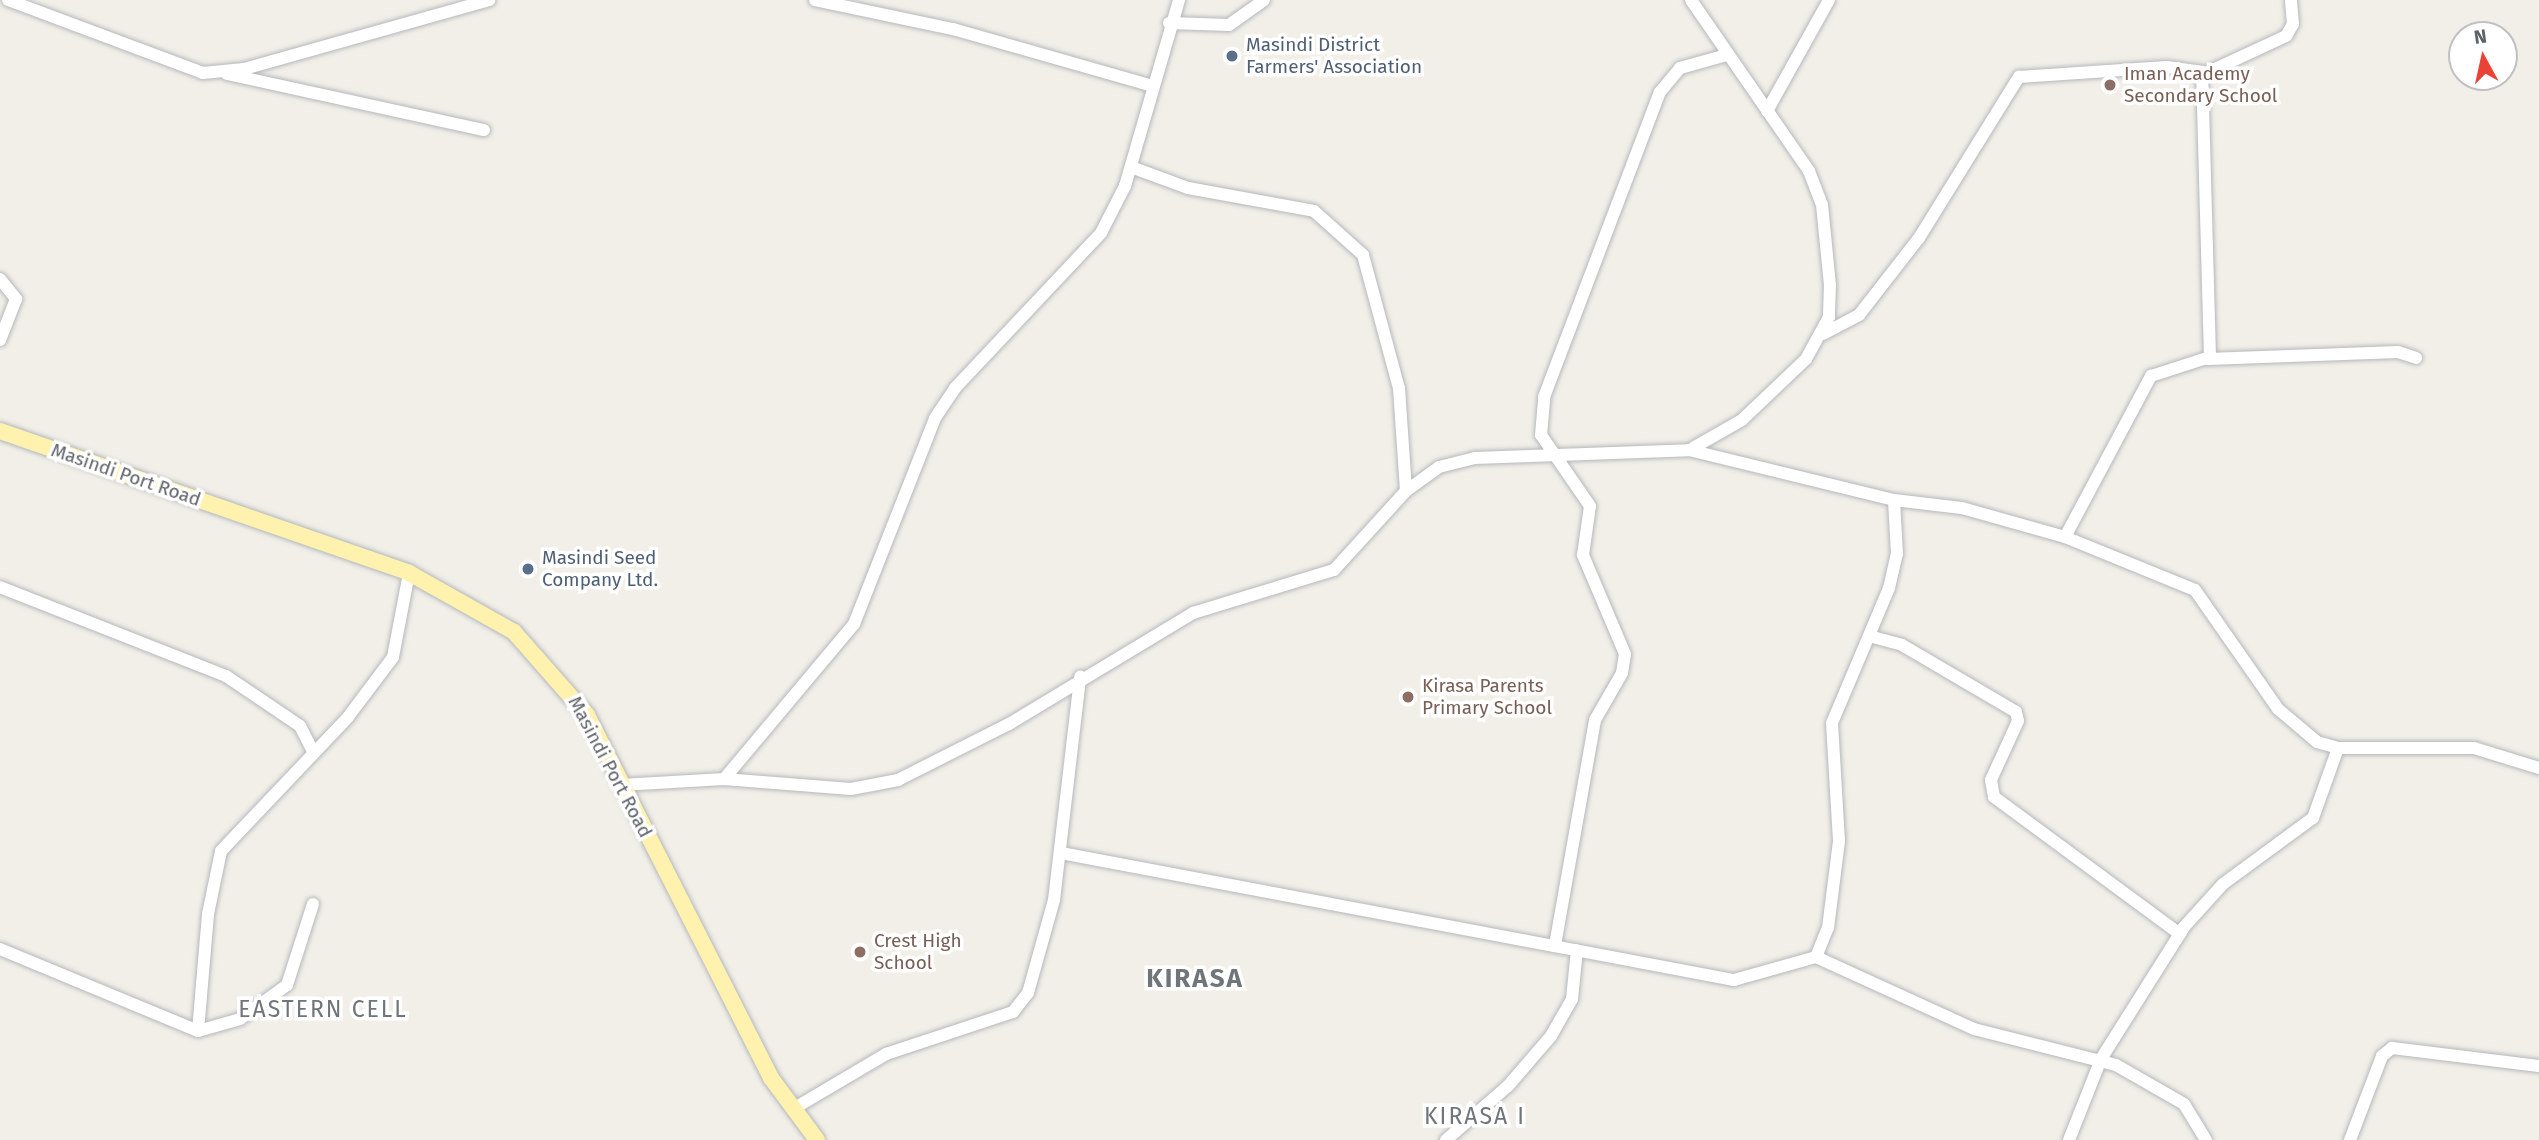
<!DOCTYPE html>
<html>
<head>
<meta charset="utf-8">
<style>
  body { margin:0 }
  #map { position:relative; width:2539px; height:1140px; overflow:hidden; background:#f1efe8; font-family:"Fira Sans",sans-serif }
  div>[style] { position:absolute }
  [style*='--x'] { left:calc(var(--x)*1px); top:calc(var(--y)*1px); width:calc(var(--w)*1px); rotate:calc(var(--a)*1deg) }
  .roads { filter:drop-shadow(0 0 2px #b5b8bc) drop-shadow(0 0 2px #b5b8bc) }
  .minor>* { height:12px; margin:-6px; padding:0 6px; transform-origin:6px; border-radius:6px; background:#fff }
  .major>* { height:16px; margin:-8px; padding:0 8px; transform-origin:8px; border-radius:8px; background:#fff2af }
  .dots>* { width:19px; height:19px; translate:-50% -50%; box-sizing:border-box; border:4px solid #fff; border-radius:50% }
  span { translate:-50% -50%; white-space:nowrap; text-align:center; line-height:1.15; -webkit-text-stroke:7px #fff; paint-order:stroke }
  .service-label { font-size:19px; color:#4e5e75 }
  .left { translate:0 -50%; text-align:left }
  .education-label { font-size:19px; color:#785e54 }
  .street-label { font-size:19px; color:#5f6368 }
  .quarter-label { font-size:23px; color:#70757a; letter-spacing:2px }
  .district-label { font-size:26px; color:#70757a; font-weight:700; letter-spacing:2px }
  .north { position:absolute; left:2448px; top:21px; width:70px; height:70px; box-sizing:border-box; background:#fff; border:2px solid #bfc1c3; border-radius:50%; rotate:352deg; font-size:19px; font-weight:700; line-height:28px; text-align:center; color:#5f6368 }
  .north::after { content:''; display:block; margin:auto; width:24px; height:32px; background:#ea4335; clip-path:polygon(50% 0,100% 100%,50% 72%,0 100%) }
</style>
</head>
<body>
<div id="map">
  <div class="roads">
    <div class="minor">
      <div style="--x:8;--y:0;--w:208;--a:20.5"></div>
      <div style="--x:203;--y:73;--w:41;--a:-5.6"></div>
      <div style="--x:244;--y:69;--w:255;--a:-15.7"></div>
      <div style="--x:815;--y:0;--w:141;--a:11.9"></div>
      <div style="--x:953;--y:29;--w:205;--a:15.9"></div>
      <div style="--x:1691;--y:0;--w:208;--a:55.4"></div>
      <div style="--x:1809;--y:171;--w:36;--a:69"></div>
      <div style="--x:1822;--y:205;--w:80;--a:84.3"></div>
      <div style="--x:1830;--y:285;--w:32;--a:92"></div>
      <div style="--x:1829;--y:317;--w:48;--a:118.7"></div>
      <div style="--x:1806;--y:359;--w:88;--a:136.4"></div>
      <div style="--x:1742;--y:420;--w:56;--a:150.3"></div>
      <div style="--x:1169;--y:23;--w:60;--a:1.9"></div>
      <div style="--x:1229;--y:25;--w:43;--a:-35.5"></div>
      <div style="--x:227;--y:74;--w:263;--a:12.3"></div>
      <div style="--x:1767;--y:111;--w:127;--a:-60.8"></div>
      <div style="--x:1131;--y:167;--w:61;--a:20.2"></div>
      <div style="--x:1188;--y:188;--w:128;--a:10.3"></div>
      <div style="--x:1314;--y:211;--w:66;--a:41.9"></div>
      <div style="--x:1363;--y:255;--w:138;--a:74.9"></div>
      <div style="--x:1399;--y:388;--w:103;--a:86.1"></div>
      <div style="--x:0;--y:279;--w:26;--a:51"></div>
      <div style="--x:16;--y:299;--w:44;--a:111.3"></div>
      <div style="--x:1823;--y:334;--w:41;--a:-27.8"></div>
      <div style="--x:1859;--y:315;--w:98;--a:-52.1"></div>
      <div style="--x:1919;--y:238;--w:190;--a:-58.2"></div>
      <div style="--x:2019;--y:77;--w:148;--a:-3.9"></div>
      <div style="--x:2167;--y:67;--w:36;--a:8"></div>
      <div style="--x:2208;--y:359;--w:190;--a:-2.1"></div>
      <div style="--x:2398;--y:352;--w:19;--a:18"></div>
      <div style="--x:2065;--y:537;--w:183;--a:-61.9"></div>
      <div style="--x:2151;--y:376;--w:62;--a:-17.9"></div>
      <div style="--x:2210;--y:357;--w:282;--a:-91.6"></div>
      <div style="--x:2202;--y:75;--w:93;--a:-24.9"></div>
      <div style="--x:2286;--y:36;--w:14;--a:-60"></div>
      <div style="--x:2293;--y:24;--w:24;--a:-95"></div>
      <div style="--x:0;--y:587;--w:243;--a:21.5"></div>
      <div style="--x:226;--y:676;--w:89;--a:34"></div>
      <div style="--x:300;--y:726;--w:29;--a:63"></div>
      <div style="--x:1869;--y:636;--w:34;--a:15"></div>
      <div style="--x:1902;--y:645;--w:132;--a:30.4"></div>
      <div style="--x:2016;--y:712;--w:9;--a:77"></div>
      <div style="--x:2018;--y:721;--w:65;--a:114.6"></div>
      <div style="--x:1991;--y:780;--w:17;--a:80"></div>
      <div style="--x:1994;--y:797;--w:231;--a:36.4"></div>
      <div style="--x:724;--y:779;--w:202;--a:-50"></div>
      <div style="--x:854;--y:624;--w:221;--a:-68.5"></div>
      <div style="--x:935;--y:418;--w:36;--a:-56"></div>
      <div style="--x:955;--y:388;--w:213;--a:-46.7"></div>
      <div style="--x:1101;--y:233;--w:53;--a:-62.9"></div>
      <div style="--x:1125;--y:186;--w:194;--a:-73.8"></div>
      <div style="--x:621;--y:785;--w:103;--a:-3.3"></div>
      <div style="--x:724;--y:779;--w:127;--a:4.5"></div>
      <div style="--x:851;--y:789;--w:48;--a:-10.8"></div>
      <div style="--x:898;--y:780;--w:124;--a:-26.8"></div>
      <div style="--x:1009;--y:724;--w:215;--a:-31.1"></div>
      <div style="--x:1193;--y:613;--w:147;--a:-17"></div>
      <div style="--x:1334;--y:570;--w:107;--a:-47.7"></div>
      <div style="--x:1406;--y:491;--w:41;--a:-36"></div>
      <div style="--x:1439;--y:467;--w:37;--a:-14"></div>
      <div style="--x:1475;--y:458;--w:214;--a:-2.1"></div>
      <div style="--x:1689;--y:450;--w:211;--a:13.7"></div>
      <div style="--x:1894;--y:500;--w:68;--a:6.7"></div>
      <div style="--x:1962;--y:508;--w:107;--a:15.7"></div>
      <div style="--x:2065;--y:537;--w:140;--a:22.2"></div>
      <div style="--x:2195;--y:590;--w:145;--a:55.1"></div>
      <div style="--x:2278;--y:709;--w:51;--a:40.2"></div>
      <div style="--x:2317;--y:742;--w:22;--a:16"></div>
      <div style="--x:2338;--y:748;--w:136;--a:0"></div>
      <div style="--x:2474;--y:748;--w:68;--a:17.1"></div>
      <div style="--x:1061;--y:853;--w:685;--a:10.69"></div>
      <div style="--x:1734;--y:980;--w:85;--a:-15.7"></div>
      <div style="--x:1816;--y:957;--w:31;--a:-68"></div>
      <div style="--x:1828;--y:928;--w:88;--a:-82.8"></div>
      <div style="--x:1839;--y:841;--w:118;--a:-93.4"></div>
      <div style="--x:1832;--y:723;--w:147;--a:-67.1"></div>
      <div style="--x:1889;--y:588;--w:35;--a:-77"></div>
      <div style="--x:1897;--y:554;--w:54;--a:-93.2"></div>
      <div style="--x:1555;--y:945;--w:229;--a:-79.9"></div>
      <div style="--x:1595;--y:720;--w:54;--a:-60.1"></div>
      <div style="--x:1622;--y:673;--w:19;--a:-81"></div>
      <div style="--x:1625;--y:654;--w:108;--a:-113"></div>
      <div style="--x:1583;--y:555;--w:49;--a:-81.9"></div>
      <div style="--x:1590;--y:506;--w:86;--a:-124.6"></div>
      <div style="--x:1541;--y:435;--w:38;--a:-85"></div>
      <div style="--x:1544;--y:397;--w:326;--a:-69.2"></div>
      <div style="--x:1660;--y:92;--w:31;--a:-50"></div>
      <div style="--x:1680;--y:68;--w:49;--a:-15.5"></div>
      <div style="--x:0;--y:949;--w:214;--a:22.5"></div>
      <div style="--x:198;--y:1031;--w:44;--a:-15.9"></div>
      <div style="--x:240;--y:1019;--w:58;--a:-35.9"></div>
      <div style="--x:287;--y:985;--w:85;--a:-72.2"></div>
      <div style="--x:1816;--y:957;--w:174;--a:24.5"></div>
      <div style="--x:1974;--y:1029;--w:146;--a:14.2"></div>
      <div style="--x:2116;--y:1065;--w:78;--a:29.8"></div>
      <div style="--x:2184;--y:1104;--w:42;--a:58.6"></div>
      <div style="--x:198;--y:1031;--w:117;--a:-85.1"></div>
      <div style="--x:208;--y:914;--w:64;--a:-78.3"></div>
      <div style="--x:221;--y:851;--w:185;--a:-46.5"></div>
      <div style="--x:348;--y:717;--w:75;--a:-53.1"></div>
      <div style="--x:393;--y:657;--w:86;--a:-79.2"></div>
      <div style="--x:793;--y:1109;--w:108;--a:-30.6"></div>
      <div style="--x:886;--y:1054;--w:134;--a:-18.3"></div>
      <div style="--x:1013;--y:1012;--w:24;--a:-52"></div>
      <div style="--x:1028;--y:993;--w:97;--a:-74.4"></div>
      <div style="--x:1054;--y:900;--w:225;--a:-83.3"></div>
      <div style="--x:1446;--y:1140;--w:82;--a:-41.1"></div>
      <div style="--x:1508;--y:1086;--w:66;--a:-49.3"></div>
      <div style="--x:1551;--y:1036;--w:43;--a:-60.4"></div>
      <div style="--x:1572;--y:999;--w:49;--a:-84.2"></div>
      <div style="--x:2069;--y:1140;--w:87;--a:-68.4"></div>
      <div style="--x:2101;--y:1059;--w:156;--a:-57.8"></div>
      <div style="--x:2184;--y:927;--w:58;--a:-47.8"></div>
      <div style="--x:2223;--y:884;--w:112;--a:-36.3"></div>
      <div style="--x:2313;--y:818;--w:74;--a:-70.3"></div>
      <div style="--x:2350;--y:1140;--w:90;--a:-69.1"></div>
      <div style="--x:2382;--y:1056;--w:13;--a:-39"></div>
      <div style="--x:2392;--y:1048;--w:148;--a:7"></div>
    </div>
    <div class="major">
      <div style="--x:0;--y:431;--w:433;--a:19.1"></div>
      <div style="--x:409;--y:573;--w:120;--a:29.3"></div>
      <div style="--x:514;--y:632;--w:111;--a:48.7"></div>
      <div style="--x:587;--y:715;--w:407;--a:63.1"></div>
      <div style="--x:771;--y:1078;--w:77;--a:53.4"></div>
    </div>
  </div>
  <div class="dots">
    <div style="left:1232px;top:56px;background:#5c6f8a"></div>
    <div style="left:2110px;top:85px;background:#8d6e63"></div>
    <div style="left:528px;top:569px;background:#5c6f8a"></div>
    <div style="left:1408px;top:697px;background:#8d6e63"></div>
    <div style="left:860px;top:952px;background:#8d6e63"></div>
  </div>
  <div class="service-label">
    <span class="left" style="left:1246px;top:56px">Masindi District<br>Farmers' Association</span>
    <span class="left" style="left:542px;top:569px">Masindi Seed<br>Company Ltd.</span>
  </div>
  <div class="education-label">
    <span class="left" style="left:2124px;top:85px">Iman Academy<br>Secondary School</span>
    <span class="left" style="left:1422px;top:697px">Kirasa Parents<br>Primary School</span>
    <span class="left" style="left:874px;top:952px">Crest High<br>School</span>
  </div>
  <div class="street-label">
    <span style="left:126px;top:475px;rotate:19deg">Masindi Port Road</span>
    <span style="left:610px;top:767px;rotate:62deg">Masindi Port Road</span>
  </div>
  <div class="quarter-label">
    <span style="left:323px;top:1009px">EASTERN CELL</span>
    <span style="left:1475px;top:1116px">KIRASA I</span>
  </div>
  <div class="district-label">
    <span style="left:1195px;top:979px">KIRASA</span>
  </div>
  <div class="north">N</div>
</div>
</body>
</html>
